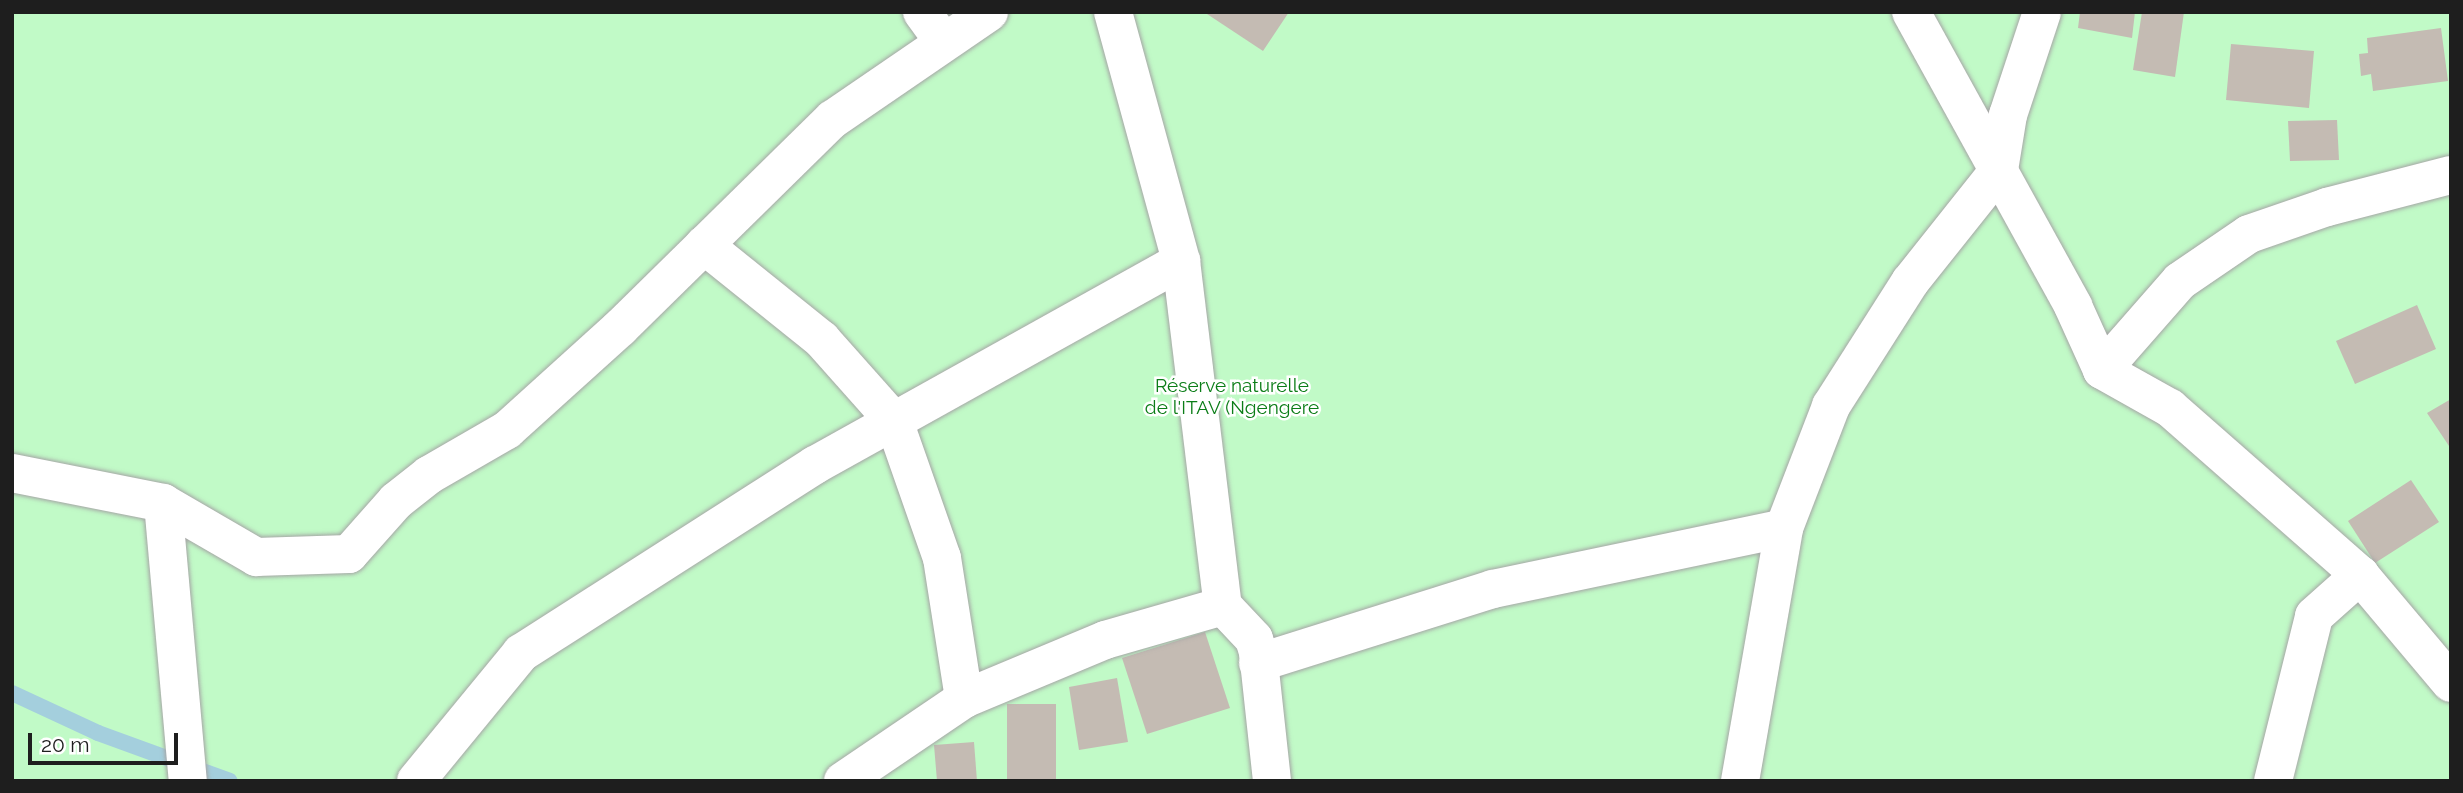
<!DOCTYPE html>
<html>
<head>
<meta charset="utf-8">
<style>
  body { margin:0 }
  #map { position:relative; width:2463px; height:793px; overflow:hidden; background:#efece4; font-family:Raleway,sans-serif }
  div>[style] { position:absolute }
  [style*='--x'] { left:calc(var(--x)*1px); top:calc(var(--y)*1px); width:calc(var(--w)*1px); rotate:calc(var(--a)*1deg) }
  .park>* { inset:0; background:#c1fac7 }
  .stream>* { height:16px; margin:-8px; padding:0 8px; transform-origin:8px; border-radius:8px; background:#a4cfdd }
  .building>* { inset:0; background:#c4bbb3 }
  .roads { filter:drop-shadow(0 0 2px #a5a5a5) drop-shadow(0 0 2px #a5a5a5) }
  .street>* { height:38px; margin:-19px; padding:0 19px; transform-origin:19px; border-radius:19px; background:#fff }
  span { translate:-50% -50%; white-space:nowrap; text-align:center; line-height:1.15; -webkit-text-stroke:5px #fff; paint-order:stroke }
  .park-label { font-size:19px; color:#0b7d17 }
  .frame { position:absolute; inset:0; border:14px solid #1e1e1e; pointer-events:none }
  .scale { position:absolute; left:28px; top:733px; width:150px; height:32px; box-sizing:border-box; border:4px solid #1e1e1e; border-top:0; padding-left:9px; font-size:21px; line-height:24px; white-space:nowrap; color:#1e1e1e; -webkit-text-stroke:5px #fff; paint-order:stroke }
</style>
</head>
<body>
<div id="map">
  <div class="park">
    <div style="clip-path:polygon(12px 12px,2451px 12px,2451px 781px,12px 781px)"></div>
  </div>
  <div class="stream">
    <div style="--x:12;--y:693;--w:95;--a:24.9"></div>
    <div style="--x:98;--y:733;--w:140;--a:20"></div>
  </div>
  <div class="building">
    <div style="clip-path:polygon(1204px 12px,1289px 12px,1263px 51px)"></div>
    <div style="clip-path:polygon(2080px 12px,2135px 12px,2132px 38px,2078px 28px)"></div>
    <div style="clip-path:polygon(2142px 12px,2184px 12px,2175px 77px,2133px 70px)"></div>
    <div style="clip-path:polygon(2441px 28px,2448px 81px,2373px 91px,2371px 74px,2361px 76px,2359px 54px,2368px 53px,2367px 38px)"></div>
    <div style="clip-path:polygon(2231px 44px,2314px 51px,2309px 108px,2226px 100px)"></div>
    <div style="clip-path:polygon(2337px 120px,2339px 160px,2290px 161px,2288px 121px)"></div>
    <div style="clip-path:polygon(2417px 305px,2436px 349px,2355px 384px,2336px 341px)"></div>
    <div style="clip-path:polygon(2451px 399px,2451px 449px,2427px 413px)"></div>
    <div style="clip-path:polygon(2411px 480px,2439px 522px,2375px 563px,2348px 521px)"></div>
    <div style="clip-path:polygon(1205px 632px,1230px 708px,1147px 734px,1122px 658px)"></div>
    <div style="clip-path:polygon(1117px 678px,1128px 742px,1079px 750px,1069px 687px)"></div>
    <div style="clip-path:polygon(1007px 704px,1056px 704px,1056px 781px,1007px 781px)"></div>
    <div style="clip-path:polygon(974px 742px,977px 781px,937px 781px,934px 745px)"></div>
  </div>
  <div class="roads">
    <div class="street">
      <div style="--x:922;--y:12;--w:34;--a:54"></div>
      <div style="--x:1113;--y:12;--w:258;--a:74.7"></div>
      <div style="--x:1181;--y:261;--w:348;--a:83.1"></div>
      <div style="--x:1223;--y:606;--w:45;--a:46.8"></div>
      <div style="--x:1254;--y:639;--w:14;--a:73"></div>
      <div style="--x:1258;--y:652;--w:130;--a:83.8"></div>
      <div style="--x:1911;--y:12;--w:336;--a:61.1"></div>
      <div style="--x:2073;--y:306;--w:70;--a:65.6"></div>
      <div style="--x:2102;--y:370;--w:78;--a:29.2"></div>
      <div style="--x:2170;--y:408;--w:253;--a:41.3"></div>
      <div style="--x:2360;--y:575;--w:141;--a:49.9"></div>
      <div style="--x:704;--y:245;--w:151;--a:38.8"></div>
      <div style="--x:822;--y:340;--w:108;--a:48.4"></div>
      <div style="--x:894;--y:421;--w:145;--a:70.7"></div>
      <div style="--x:942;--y:558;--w:143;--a:81.1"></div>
      <div style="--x:2102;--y:370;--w:118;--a:-48.8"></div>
      <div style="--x:2180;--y:281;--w:83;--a:-34.3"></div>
      <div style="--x:2249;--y:234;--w:83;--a:-19.1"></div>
      <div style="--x:2327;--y:207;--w:128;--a:-14.5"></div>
      <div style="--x:12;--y:473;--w:154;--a:11.2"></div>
      <div style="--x:163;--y:503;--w:108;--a:30.1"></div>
      <div style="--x:256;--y:557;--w:93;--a:-1.8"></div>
      <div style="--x:349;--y:554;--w:71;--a:-48.4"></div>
      <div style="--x:396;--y:501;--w:42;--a:-38.2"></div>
      <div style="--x:429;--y:475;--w:90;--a:-30"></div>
      <div style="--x:507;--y:430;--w:152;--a:-42.1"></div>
      <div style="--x:620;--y:328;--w:298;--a:-44.5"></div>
      <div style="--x:833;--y:119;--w:189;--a:-34.4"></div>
      <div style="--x:163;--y:503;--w:279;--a:84.9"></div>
      <div style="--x:1258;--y:663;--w:246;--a:-17.5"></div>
      <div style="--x:1493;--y:589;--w:297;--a:-11.8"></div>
      <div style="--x:416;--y:781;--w:166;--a:-50.6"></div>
      <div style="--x:521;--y:653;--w:349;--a:-32.6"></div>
      <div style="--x:815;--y:465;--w:419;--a:-29.1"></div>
      <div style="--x:843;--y:781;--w:146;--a:-34.1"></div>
      <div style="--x:964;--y:699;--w:153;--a:-22.7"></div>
      <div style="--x:1105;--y:640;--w:123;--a:-16.1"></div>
      <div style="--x:1740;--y:781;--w:257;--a:-80.1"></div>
      <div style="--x:1784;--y:528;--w:131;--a:-68.9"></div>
      <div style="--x:1831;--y:406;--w:147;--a:-57.5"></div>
      <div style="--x:1910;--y:282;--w:143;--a:-51.5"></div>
      <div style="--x:1999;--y:170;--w:56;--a:-80.7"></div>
      <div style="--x:2008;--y:115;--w:108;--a:-71.7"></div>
      <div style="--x:2273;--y:781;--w:170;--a:-76"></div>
      <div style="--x:2314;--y:616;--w:62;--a:-41.7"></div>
    </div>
  </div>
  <div class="park-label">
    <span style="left:1232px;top:397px">Réserve naturelle<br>de l'ITAV (Ngengere</span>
  </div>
  <div class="frame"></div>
  <div class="scale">20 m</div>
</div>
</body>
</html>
